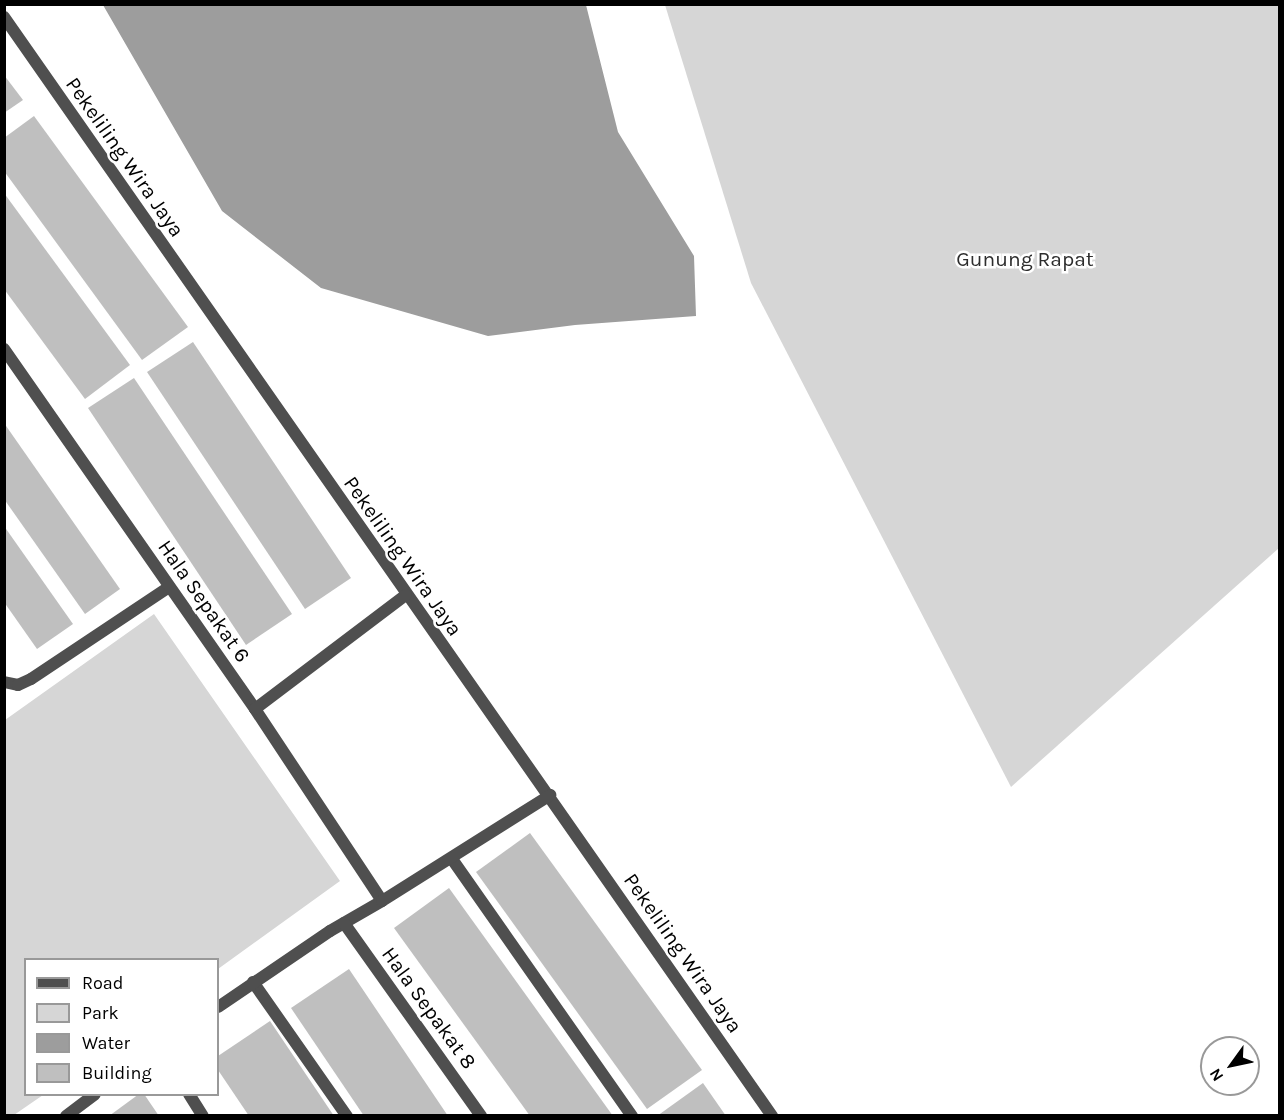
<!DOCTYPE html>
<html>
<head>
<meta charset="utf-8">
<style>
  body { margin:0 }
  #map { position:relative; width:1284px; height:1120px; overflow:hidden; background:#fff; font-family:Karla,sans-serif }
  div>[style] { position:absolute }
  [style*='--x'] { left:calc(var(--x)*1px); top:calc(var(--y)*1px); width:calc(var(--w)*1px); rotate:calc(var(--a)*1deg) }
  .green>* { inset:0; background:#d6d6d6 }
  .water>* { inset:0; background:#9d9d9d }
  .building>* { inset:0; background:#bfbfbf }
  .lane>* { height:12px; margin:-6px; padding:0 6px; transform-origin:6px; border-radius:6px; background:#4f4f4f }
  .street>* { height:12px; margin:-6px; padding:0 6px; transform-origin:6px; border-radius:6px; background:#4f4f4f }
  span { translate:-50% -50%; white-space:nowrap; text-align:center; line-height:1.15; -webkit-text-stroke:5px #fff; paint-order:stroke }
  .street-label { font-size:21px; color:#000 }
  .park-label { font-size:21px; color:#2d2d2d }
  .frame { position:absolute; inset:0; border:6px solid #000; pointer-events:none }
  .legend { position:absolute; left:24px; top:958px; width:195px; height:138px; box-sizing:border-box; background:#fff; border:2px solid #999; margin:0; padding:8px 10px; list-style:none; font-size:18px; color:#000 }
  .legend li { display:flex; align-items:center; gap:12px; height:30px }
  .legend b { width:30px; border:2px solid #999 }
  .north { position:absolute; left:1200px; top:1036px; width:60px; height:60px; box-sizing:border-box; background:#fff; border:2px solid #999; border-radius:50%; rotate:237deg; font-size:16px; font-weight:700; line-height:24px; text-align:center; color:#000 }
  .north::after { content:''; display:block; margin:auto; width:21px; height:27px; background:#000; clip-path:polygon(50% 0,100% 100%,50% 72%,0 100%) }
</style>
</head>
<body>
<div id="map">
  <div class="green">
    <div style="clip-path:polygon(665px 5px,1279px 5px,1279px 548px,1011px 787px,751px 283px)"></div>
    <div style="clip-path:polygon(154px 614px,340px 881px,218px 969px,218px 960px,26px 960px,26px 1094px,43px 1095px,14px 1115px,5px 1115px,5px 720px)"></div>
  </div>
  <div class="water">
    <div style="clip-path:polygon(103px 5px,586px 5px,618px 132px,694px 256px,696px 316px,575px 325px,488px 336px,321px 288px,222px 211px)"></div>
  </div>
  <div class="building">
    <div style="clip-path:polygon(4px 75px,23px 100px,4px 113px)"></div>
    <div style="clip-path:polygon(34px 116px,188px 327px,142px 360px,4px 171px,4px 138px)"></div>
    <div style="clip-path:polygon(4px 193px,130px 365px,85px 399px,4px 289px)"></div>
    <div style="clip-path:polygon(193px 342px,351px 578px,305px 609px,147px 372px)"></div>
    <div style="clip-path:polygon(134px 378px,292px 614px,246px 645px,88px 408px)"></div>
    <div style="clip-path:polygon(4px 423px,120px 589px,85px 614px,4px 499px)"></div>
    <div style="clip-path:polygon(4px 526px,73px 624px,37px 649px,4px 602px)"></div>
    <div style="clip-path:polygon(530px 833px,702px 1070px,647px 1109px,476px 872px)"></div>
    <div style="clip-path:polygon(449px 888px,613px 1116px,530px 1116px,394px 928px)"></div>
    <div style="clip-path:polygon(349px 969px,448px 1116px,364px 1116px,291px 1008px)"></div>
    <div style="clip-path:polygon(270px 1021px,334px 1116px,249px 1116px,218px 1070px,218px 1056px)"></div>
    <div style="clip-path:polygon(703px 1083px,726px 1116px,657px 1116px)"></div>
    <div style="clip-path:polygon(139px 1094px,144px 1094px,159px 1116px,109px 1116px)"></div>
  </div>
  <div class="lane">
    <div style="--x:4;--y:682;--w:14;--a:12"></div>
    <div style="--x:18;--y:685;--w:14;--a:-25"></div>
    <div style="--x:31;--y:679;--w:166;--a:-33.7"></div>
    <div style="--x:452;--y:859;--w:314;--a:55"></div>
    <div style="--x:253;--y:982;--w:164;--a:55"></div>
  </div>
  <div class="street">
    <div style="--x:4;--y:17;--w:1341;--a:55.05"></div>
    <div style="--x:4;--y:349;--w:439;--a:55.1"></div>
    <div style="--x:255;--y:709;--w:230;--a:56.5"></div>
    <div style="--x:382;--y:901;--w:60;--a:150"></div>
    <div style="--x:330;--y:931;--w:135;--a:145.8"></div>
    <div style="--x:255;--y:709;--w:189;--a:-37.1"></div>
    <div style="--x:382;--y:901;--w:199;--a:-32.2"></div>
    <div style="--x:344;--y:923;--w:237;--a:54.6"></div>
    <div style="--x:189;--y:1094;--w:26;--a:58"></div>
    <div style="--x:66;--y:1116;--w:36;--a:-37"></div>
  </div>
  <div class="street-label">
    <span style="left:125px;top:157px;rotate:55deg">Pekeliling Wira Jaya</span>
    <span style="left:403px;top:556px;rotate:55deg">Pekeliling Wira Jaya</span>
    <span style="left:204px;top:601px;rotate:55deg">Hala Sepakat 6</span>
    <span style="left:683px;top:953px;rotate:55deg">Pekeliling Wira Jaya</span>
    <span style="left:429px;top:1008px;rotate:54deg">Hala Sepakat 8</span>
  </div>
  <div class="park-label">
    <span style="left:1025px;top:259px">Gunung Rapat</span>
  </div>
  <div class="frame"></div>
  <ul class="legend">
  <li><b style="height:8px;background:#4f4f4f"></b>Road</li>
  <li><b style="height:16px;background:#d6d6d6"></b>Park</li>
  <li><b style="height:16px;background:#9d9d9d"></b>Water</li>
  <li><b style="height:16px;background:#bfbfbf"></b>Building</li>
  </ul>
  <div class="north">N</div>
</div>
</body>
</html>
